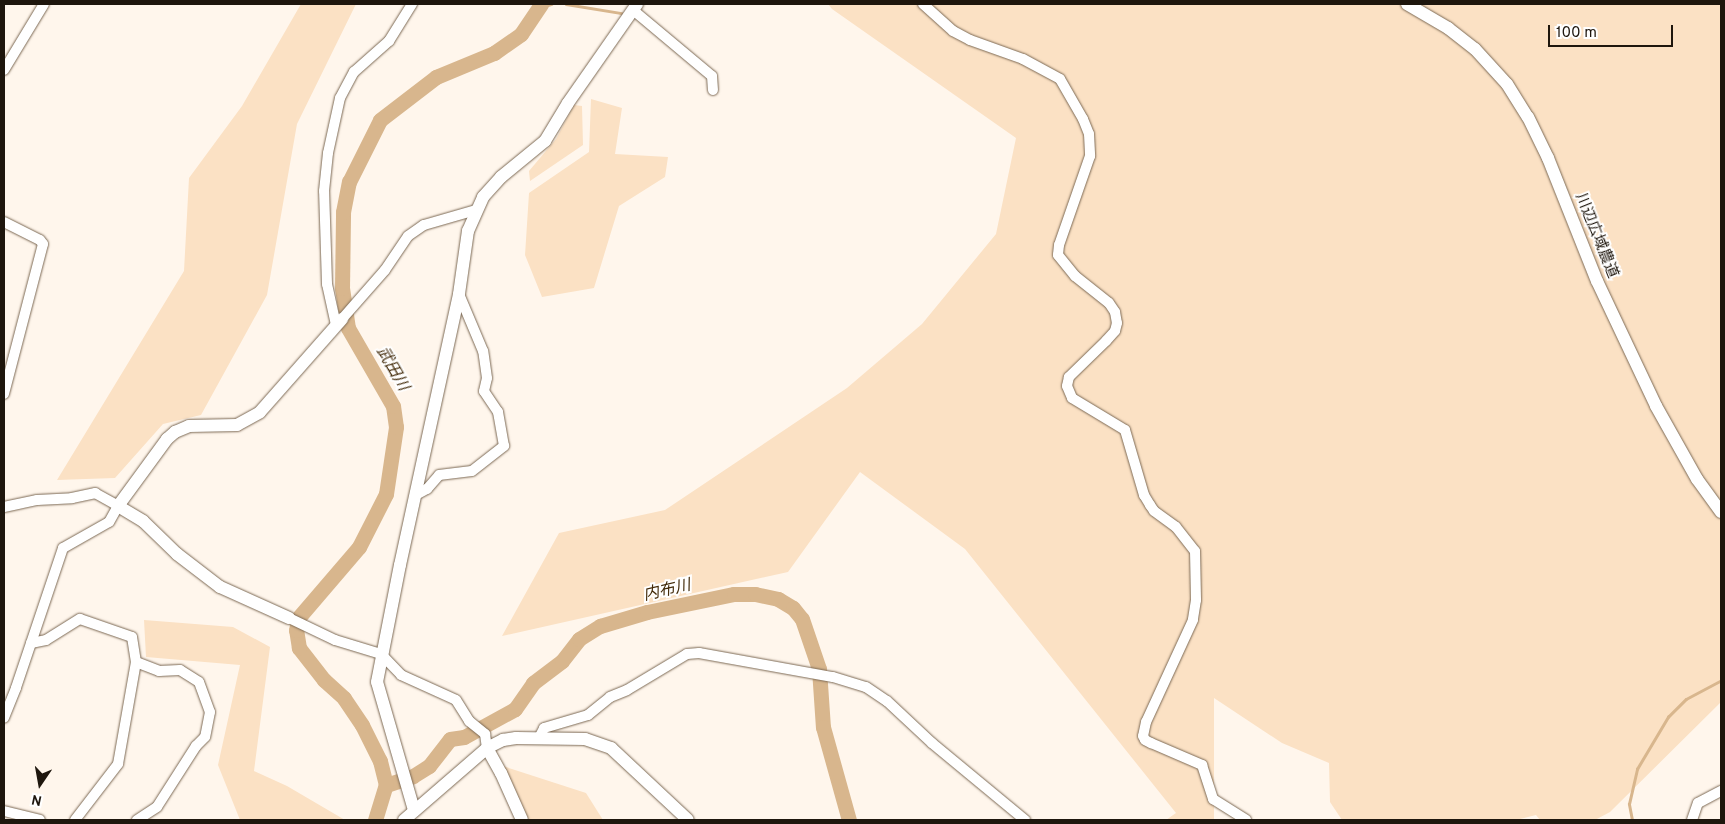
<!DOCTYPE html>
<html>
<head>
<meta charset="utf-8">
<style>
	body { margin:0 }
	#map { position:relative; width:1725px; height:824px; overflow:hidden; background:#fff6ec; font-family:Overpass,"Noto Sans JP",sans-serif }
	div>[style] { position:absolute }
	.green>* { inset:0; background:#fbe1c4 }
	.stream>* { height:2.5px; margin:-1.25px; padding:0 1.25px; transform-origin:1.25px; border-radius:1.25px; background:#d8b68d }
	.river>* { height:15px; margin:-7.5px; padding:0 7.5px; transform-origin:7.5px; border-radius:7.5px; background:#d8b68d }
	.roads { filter:drop-shadow(0 0 1px #7c6954) drop-shadow(0 0 1px #7c6954) }
	.minor>* { height:10px; margin:-5px; padding:0 5px; transform-origin:5px; border-radius:5px; background:#fff }
	.tertiary>* { height:12px; margin:-6px; padding:0 6px; transform-origin:6px; border-radius:6px; background:#fff }
	span { translate:-50% -50%; white-space:nowrap; text-align:center; line-height:1.15; -webkit-text-stroke:4px #fff; paint-order:stroke }
	.street-label { font-size:15px; color:#1e160d }
	.water-label { font-size:16px; color:#432b0a; font-style:italic }
	.frame { position:absolute; inset:0; border:5px solid #1e160d; pointer-events:none }
	.north { position:absolute; left:15px; top:759px; width:50px; height:50px; -webkit-text-stroke:4px #fff; paint-order:stroke; rotate:192deg; font-size:14px; font-weight:700; line-height:20px; text-align:center; color:#1e160d }
	.north::after { content:''; display:block; margin:auto; width:18px; height:22px; background:#1e160d; clip-path:polygon(50% 0,100% 100%,50% 72%,0 100%) }
	.scale { position:absolute; left:1548px; top:25px; width:125px; height:22px; box-sizing:border-box; border:2px solid #1e160d; border-top:0; padding-left:6px; font-size:15px; line-height:18px; white-space:nowrap; color:#1e160d; -webkit-text-stroke:4px #fff; paint-order:stroke }
</style>
</head>
<body>
<div id="map">
	<div class="green">
		<i style="clip-path:polygon(301px 4px,356px 4px,297px 124px,267px 295px,201px 415px,163px 424px,115px 478px,57px 480px,184px 271px,189px 178px,242px 106px)"></i>
		<i style="clip-path:polygon(828px 4px,1721px 4px,1721px 702px,1610px 812px,1595px 820px,1540px 820px,1536px 815px,1516px 820px,1342px 820px,1330px 802px,1329px 763px,1282px 743px,1214px 698px,1214px 820px,1166px 820px,1176px 813px,965px 549px,860px 472px,788px 572px,502px 636px,559px 533px,665px 510px,847px 388px,922px 324px,996px 234px,1016px 138px,832px 9px)"></i>
		<i style="clip-path:polygon(591px 99px,622px 108px,615px 154px,668px 157px,665px 177px,619px 206px,594px 288px,542px 297px,525px 255px,529px 193px,589px 152px)"></i>
		<i style="clip-path:polygon(574px 105px,582px 106px,583px 145px,530px 181px,529px 171px,556px 139px)"></i>
		<i style="clip-path:polygon(144px 620px,233px 627px,270px 647px,254px 771px,287px 786px,345px 820px,240px 820px,218px 765px,240px 665px,146px 657px)"></i>
		<i style="clip-path:polygon(503px 766px,586px 793px,603px 820px,529px 820px)"></i>
	</div>
	<div class="stream">
		<i style="left:566px;top:4px;width:56px;rotate:9.3deg"></i>
		<i style="left:538px;top:8px;width:14px;rotate:-17deg"></i>
		<i style="left:1632px;top:820px;width:16px;rotate:-101deg"></i>
		<i style="left:1629px;top:804px;width:36px;rotate:-77deg"></i>
		<i style="left:1637px;top:769px;width:61px;rotate:-59.2deg"></i>
		<i style="left:1668px;top:717px;width:25px;rotate:-45deg"></i>
		<i style="left:1686px;top:699px;width:40px;rotate:-28deg"></i>
	</div>
	<div class="river">
		<i style="left:386px;top:785px;width:28px;rotate:-18deg"></i>
		<i style="left:413px;top:776px;width:19px;rotate:-32deg"></i>
		<i style="left:429px;top:766px;width:34px;rotate:-52deg"></i>
		<i style="left:450px;top:739px;width:14px;rotate:-8deg"></i>
		<i style="left:464px;top:737px;width:58px;rotate:-28.8deg"></i>
		<i style="left:515px;top:709px;width:32px;rotate:-55deg"></i>
		<i style="left:533px;top:683px;width:36px;rotate:-37deg"></i>
		<i style="left:562px;top:661px;width:28px;rotate:-52deg"></i>
		<i style="left:579px;top:639px;width:25px;rotate:-32deg"></i>
		<i style="left:600px;top:626px;width:49px;rotate:-16.6deg"></i>
		<i style="left:647px;top:612px;width:89px;rotate:-11.7deg"></i>
		<i style="left:734px;top:594px;width:21px"></i>
		<i style="left:755px;top:594px;width:24px;rotate:12deg"></i>
		<i style="left:778px;top:599px;width:17px;rotate:31deg"></i>
		<i style="left:793px;top:608px;width:14px;rotate:51deg"></i>
		<i style="left:802px;top:619px;width:53px;rotate:71.2deg"></i>
		<i style="left:819px;top:669px;width:58px;rotate:86.1deg"></i>
		<i style="left:823px;top:727px;width:97px;rotate:74.4deg"></i>
		<i style="left:375px;top:820px;width:37px;rotate:-73deg"></i>
		<i style="left:386px;top:785px;width:25px;rotate:-104deg"></i>
		<i style="left:380px;top:761px;width:40px;rotate:-116.6deg"></i>
		<i style="left:362px;top:725px;width:32px;rotate:-124deg"></i>
		<i style="left:344px;top:698px;width:27px;rotate:-138deg"></i>
		<i style="left:324px;top:680px;width:41px;rotate:-128deg"></i>
		<i style="left:299px;top:648px;width:18px;rotate:-99deg"></i>
		<i style="left:296px;top:630px;width:13px;rotate:-77deg"></i>
		<i style="left:299px;top:617px;width:92px;rotate:-49.4deg"></i>
		<i style="left:359px;top:547px;width:59px;rotate:-63deg"></i>
		<i style="left:386px;top:494px;width:68px;rotate:-81.5deg"></i>
		<i style="left:396px;top:427px;width:21px;rotate:-98deg"></i>
		<i style="left:393px;top:406px;width:90px;rotate:-120deg"></i>
		<i style="left:348px;top:328px;width:40px;rotate:-98.5deg"></i>
		<i style="left:342px;top:288px;width:76px;rotate:-89.2deg"></i>
		<i style="left:343px;top:212px;width:31px;rotate:-79deg"></i>
		<i style="left:349px;top:182px;width:69px;rotate:-63.4deg"></i>
		<i style="left:380px;top:120px;width:71px;rotate:-37.5deg"></i>
		<i style="left:436px;top:77px;width:63px;rotate:-22.5deg"></i>
		<i style="left:494px;top:53px;width:33px;rotate:-35deg"></i>
		<i style="left:521px;top:34px;width:36px;rotate:-56deg"></i>
	</div>
	<div class="roads">
		<div class="minor">
			<i style="left:923px;top:4px;width:40px;rotate:42deg"></i>
			<i style="left:953px;top:31px;width:19px;rotate:28deg"></i>
			<i style="left:970px;top:40px;width:56px;rotate:19.7deg"></i>
			<i style="left:1023px;top:59px;width:42px;rotate:28.4deg"></i>
			<i style="left:1060px;top:79px;width:46px;rotate:60.1deg"></i>
			<i style="left:1083px;top:119px;width:16px;rotate:68deg"></i>
			<i style="left:1089px;top:134px;width:22px;rotate:87deg"></i>
			<i style="left:1090px;top:156px;width:94px;rotate:109.2deg"></i>
			<i style="left:1059px;top:245px;width:10px;rotate:96deg"></i>
			<i style="left:1058px;top:255px;width:27px;rotate:51deg"></i>
			<i style="left:1075px;top:276px;width:43px;rotate:38.5deg"></i>
			<i style="left:1109px;top:303px;width:11px;rotate:56deg"></i>
			<i style="left:1115px;top:312px;width:11px;rotate:80deg"></i>
			<i style="left:1117px;top:323px;width:8px;rotate:104deg"></i>
			<i style="left:1115px;top:331px;width:13px;rotate:132deg"></i>
			<i style="left:1106px;top:341px;width:52px;rotate:135.8deg"></i>
			<i style="left:1069px;top:377px;width:9px;rotate:103deg"></i>
			<i style="left:1067px;top:386px;width:13px;rotate:67deg"></i>
			<i style="left:1072px;top:398px;width:62px;rotate:31.1deg"></i>
			<i style="left:1125px;top:430px;width:68px;rotate:73.7deg"></i>
			<i style="left:1144px;top:495px;width:12px;rotate:59deg"></i>
			<i style="left:1150px;top:505px;width:7px;rotate:56deg"></i>
			<i style="left:1154px;top:511px;width:27px;rotate:36deg"></i>
			<i style="left:1176px;top:527px;width:31px;rotate:52deg"></i>
			<i style="left:1195px;top:551px;width:49px;rotate:88.8deg"></i>
			<i style="left:1196px;top:600px;width:20px;rotate:99deg"></i>
			<i style="left:1193px;top:620px;width:112px;rotate:114.7deg"></i>
			<i style="left:1146px;top:722px;width:14px;rotate:102deg"></i>
			<i style="left:1143px;top:736px;width:4px;rotate:63deg"></i>
			<i style="left:1145px;top:740px;width:7px;rotate:27deg"></i>
			<i style="left:1151px;top:743px;width:56px;rotate:23.3deg"></i>
			<i style="left:1202px;top:765px;width:36px;rotate:72deg"></i>
			<i style="left:1213px;top:799px;width:39px;rotate:32deg"></i>
			<i style="left:633px;top:10px;width:103px;rotate:39.9deg"></i>
			<i style="left:712px;top:76px;width:14px;rotate:86deg"></i>
			<i style="left:4px;top:70px;width:77px;rotate:-58.8deg"></i>
			<i style="left:4px;top:222px;width:40px;rotate:26.6deg"></i>
			<i style="left:40px;top:240px;width:5px;rotate:53deg"></i>
			<i style="left:43px;top:244px;width:155px;rotate:104.6deg"></i>
			<i style="left:342px;top:319px;width:65px;rotate:-48.7deg"></i>
			<i style="left:385px;top:270px;width:41px;rotate:-55.9deg"></i>
			<i style="left:408px;top:236px;width:19px;rotate:-35deg"></i>
			<i style="left:424px;top:225px;width:54px;rotate:-16.1deg"></i>
			<i style="left:336px;top:325px;width:42px;rotate:-102.4deg"></i>
			<i style="left:327px;top:284px;width:93px;rotate:-91.8deg"></i>
			<i style="left:324px;top:191px;width:38px;rotate:-84deg"></i>
			<i style="left:328px;top:153px;width:56px;rotate:-77.7deg"></i>
			<i style="left:340px;top:98px;width:30px;rotate:-62deg"></i>
			<i style="left:354px;top:72px;width:47px;rotate:-41.5deg"></i>
			<i style="left:389px;top:41px;width:44px;rotate:-58.1deg"></i>
			<i style="left:416px;top:495px;width:13px;rotate:-29deg"></i>
			<i style="left:427px;top:489px;width:18px;rotate:-49deg"></i>
			<i style="left:439px;top:475px;width:33px;rotate:-7deg"></i>
			<i style="left:472px;top:471px;width:41px;rotate:-38deg"></i>
			<i style="left:504px;top:446px;width:35px;rotate:-100deg"></i>
			<i style="left:498px;top:412px;width:25px;rotate:-124deg"></i>
			<i style="left:484px;top:391px;width:13px;rotate:-77deg"></i>
			<i style="left:487px;top:378px;width:27px;rotate:-98deg"></i>
			<i style="left:483px;top:351px;width:62px;rotate:-112.8deg"></i>
			<i style="left:4px;top:507px;width:34px;rotate:-12deg"></i>
			<i style="left:37px;top:500px;width:35px;rotate:-3deg"></i>
			<i style="left:72px;top:498px;width:24px;rotate:-12deg"></i>
			<i style="left:95px;top:493px;width:26px;rotate:29deg"></i>
			<i style="left:118px;top:506px;width:18px;rotate:119deg"></i>
			<i style="left:109px;top:522px;width:53px;rotate:150.5deg"></i>
			<i style="left:63px;top:548px;width:148px;rotate:108.6deg"></i>
			<i style="left:16px;top:688px;width:32px;rotate:112deg"></i>
			<i style="left:289px;top:618px;width:51px;rotate:25.6deg"></i>
			<i style="left:335px;top:640px;width:48px;rotate:16.9deg"></i>
			<i style="left:381px;top:654px;width:29px;rotate:46deg"></i>
			<i style="left:401px;top:675px;width:60px;rotate:24.4deg"></i>
			<i style="left:456px;top:700px;width:25px;rotate:58deg"></i>
			<i style="left:469px;top:721px;width:21px;rotate:39deg"></i>
			<i style="left:485px;top:734px;width:14px;rotate:82deg"></i>
			<i style="left:31px;top:643px;width:15px;rotate:-11deg"></i>
			<i style="left:46px;top:640px;width:40px;rotate:-32deg"></i>
			<i style="left:80px;top:619px;width:55px;rotate:19.1deg"></i>
			<i style="left:132px;top:637px;width:25px;rotate:81deg"></i>
			<i style="left:136px;top:662px;width:25px;rotate:21deg"></i>
			<i style="left:159px;top:671px;width:21px;rotate:-3deg"></i>
			<i style="left:180px;top:670px;width:22px;rotate:32deg"></i>
			<i style="left:199px;top:682px;width:32px;rotate:70deg"></i>
			<i style="left:210px;top:712px;width:25px;rotate:101deg"></i>
			<i style="left:205px;top:737px;width:13px;rotate:135deg"></i>
			<i style="left:196px;top:746px;width:72px;rotate:122.6deg"></i>
			<i style="left:157px;top:807px;width:24px;rotate:147deg"></i>
			<i style="left:539px;top:738px;width:11px;rotate:-63deg"></i>
			<i style="left:544px;top:728px;width:46px;rotate:-16.5deg"></i>
			<i style="left:588px;top:715px;width:28px;rotate:-39deg"></i>
			<i style="left:610px;top:697px;width:18px;rotate:-22deg"></i>
			<i style="left:627px;top:690px;width:70px;rotate:-31deg"></i>
			<i style="left:687px;top:654px;width:12px;rotate:-5deg"></i>
			<i style="left:699px;top:653px;width:136px;rotate:10.2deg"></i>
			<i style="left:833px;top:677px;width:34px;rotate:17deg"></i>
			<i style="left:866px;top:687px;width:25px;rotate:34deg"></i>
			<i style="left:887px;top:701px;width:62px;rotate:43deg"></i>
			<i style="left:932px;top:743px;width:121px;rotate:39.6deg"></i>
			<i style="left:4px;top:811px;width:37px;rotate:14deg"></i>
			<i style="left:75px;top:820px;width:71px;rotate:-52.5deg"></i>
			<i style="left:118px;top:764px;width:104px;rotate:-80deg"></i>
			<i style="left:1692px;top:820px;width:18px;rotate:-71deg"></i>
			<i style="left:1698px;top:803px;width:26px;rotate:-28deg"></i>
		</div>
		<div class="tertiary">
			<i style="left:1407px;top:4px;width:48px;rotate:30.3deg"></i>
			<i style="left:1448px;top:28px;width:34px;rotate:38deg"></i>
			<i style="left:1475px;top:49px;width:47px;rotate:47.6deg"></i>
			<i style="left:1507px;top:84px;width:39px;rotate:58deg"></i>
			<i style="left:1528px;top:117px;width:46px;rotate:64deg"></i>
			<i style="left:1548px;top:158px;width:132px;rotate:68.3deg"></i>
			<i style="left:1597px;top:281px;width:138px;rotate:64.7deg"></i>
			<i style="left:1656px;top:406px;width:84px;rotate:60.7deg"></i>
			<i style="left:1697px;top:479px;width:41px;rotate:54deg"></i>
			<i style="left:289px;top:618px;width:76px;rotate:-155.8deg"></i>
			<i style="left:220px;top:587px;width:54px;rotate:-142.5deg"></i>
			<i style="left:177px;top:554px;width:47px;rotate:-135.9deg"></i>
			<i style="left:143px;top:521px;width:29px;rotate:-149deg"></i>
			<i style="left:118px;top:506px;width:83px;rotate:-53.8deg"></i>
			<i style="left:167px;top:439px;width:11px;rotate:-41deg"></i>
			<i style="left:175px;top:432px;width:15px;rotate:-23deg"></i>
			<i style="left:189px;top:426px;width:48px;rotate:-1.2deg"></i>
			<i style="left:237px;top:425px;width:26px;rotate:-29deg"></i>
			<i style="left:260px;top:412px;width:124px;rotate:-48.6deg"></i>
			<i style="left:487px;top:748px;width:29px;rotate:61deg"></i>
			<i style="left:501px;top:773px;width:51px;rotate:65.9deg"></i>
			<i style="left:414px;top:810px;width:133px;rotate:-106.1deg"></i>
			<i style="left:377px;top:682px;width:119px;rotate:-78.9deg"></i>
			<i style="left:400px;top:565px;width:277px;rotate:-77.7deg"></i>
			<i style="left:459px;top:294px;width:64px;rotate:-81.9deg"></i>
			<i style="left:468px;top:231px;width:37px;rotate:-66deg"></i>
			<i style="left:483px;top:197px;width:27px;rotate:-48deg"></i>
			<i style="left:501px;top:177px;width:57px;rotate:-39.3deg"></i>
			<i style="left:545px;top:141px;width:44px;rotate:-58.8deg"></i>
			<i style="left:568px;top:103px;width:121px;rotate:-55.1deg"></i>
			<i style="left:404px;top:820px;width:110px;rotate:-40.9deg"></i>
			<i style="left:487px;top:748px;width:18px;rotate:-27deg"></i>
			<i style="left:503px;top:740px;width:13px;rotate:-9deg"></i>
			<i style="left:516px;top:738px;width:69px;rotate:0.8deg"></i>
			<i style="left:585px;top:739px;width:28px;rotate:19deg"></i>
			<i style="left:611px;top:748px;width:105px;rotate:43.1deg"></i>
		</div>
	</div>
	<div class="street-label">
		<span style="left:1596px;top:236px;rotate:68deg">川辺広域農道</span>
	</div>
	<div class="water-label">
		<span style="left:392px;top:369px;rotate:60deg">武田川</span>
		<span style="left:667px;top:591px;rotate:-13deg">内布川</span>
	</div>
	<div class="frame"></div>
	<div class="north">N</div>
	<div class="scale">100 m</div>
</div>
</body>
</html>
